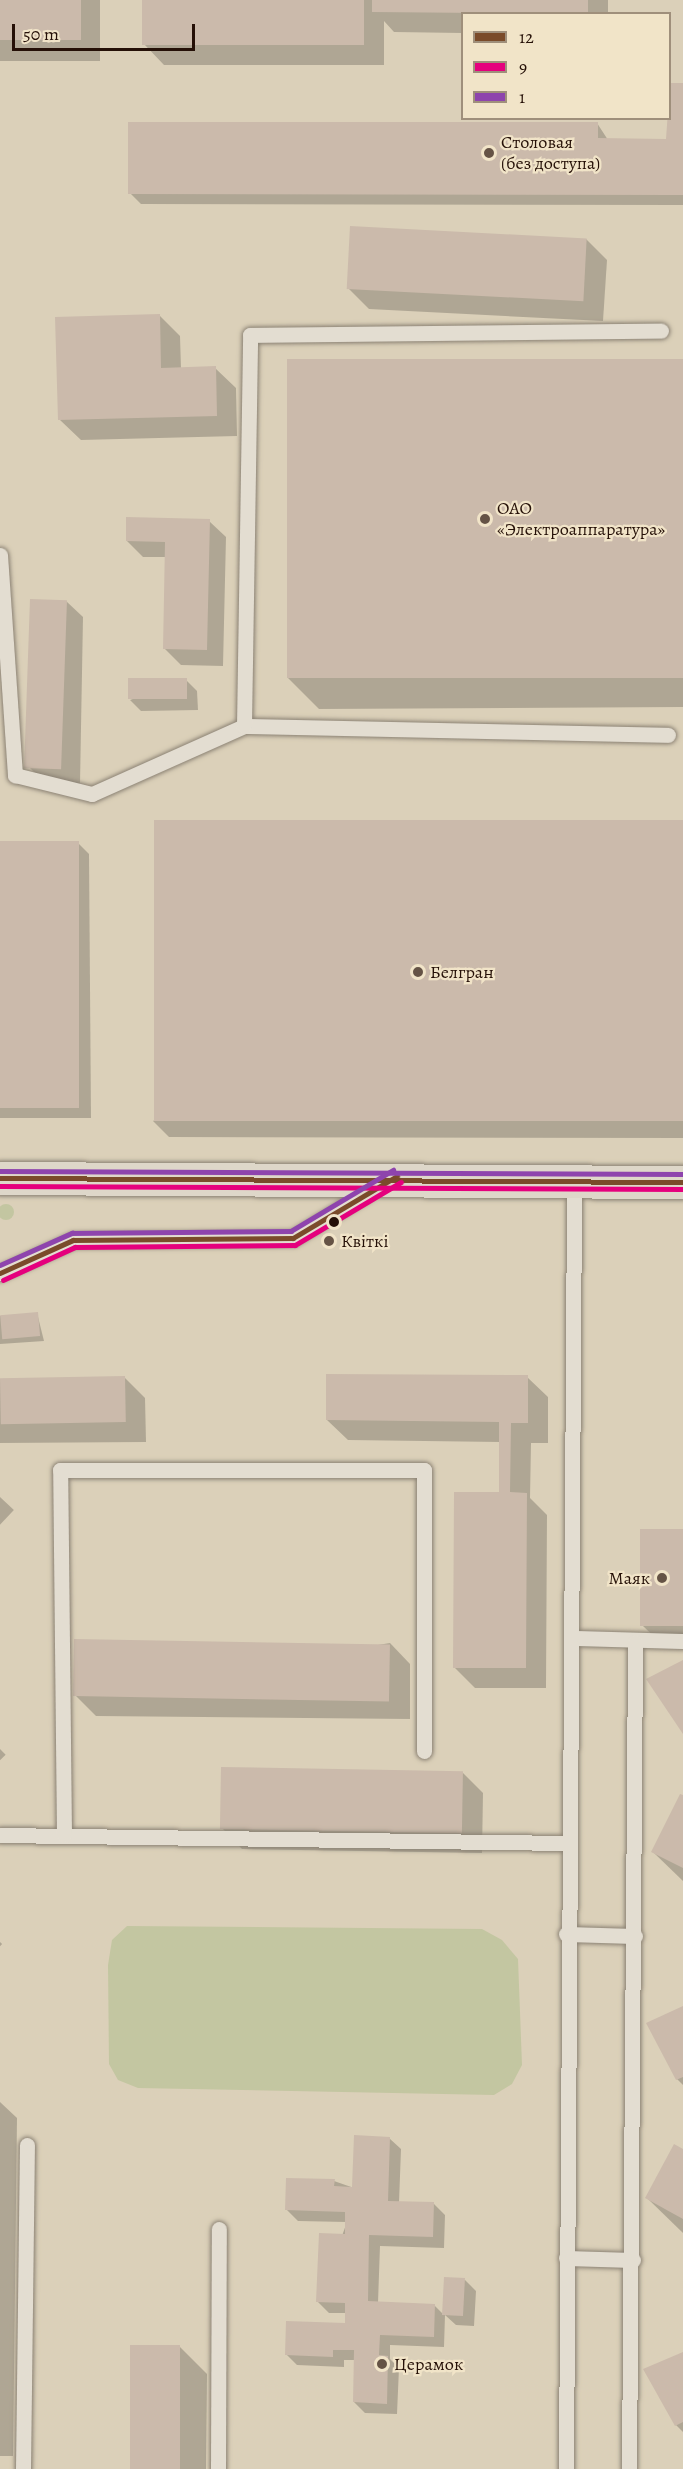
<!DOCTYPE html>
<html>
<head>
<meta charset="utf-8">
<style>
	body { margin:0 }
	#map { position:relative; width:683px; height:2469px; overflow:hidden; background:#dbd0b9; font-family:Alegreya,serif }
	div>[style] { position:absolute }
	.green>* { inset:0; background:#c3c6a1 }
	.round { border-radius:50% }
	.shadow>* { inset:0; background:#0003; transform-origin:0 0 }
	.building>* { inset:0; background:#cbbaab; transform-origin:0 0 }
	.roads { filter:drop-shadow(0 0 2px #8b8274) drop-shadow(0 0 2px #8b8274) }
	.lane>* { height:15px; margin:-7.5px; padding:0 7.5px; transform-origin:7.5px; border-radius:7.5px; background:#e3ddd1 }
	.primary>* { height:33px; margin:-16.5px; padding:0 16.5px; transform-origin:16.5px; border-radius:16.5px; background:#ded7c9 }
	.bus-1>* { height:4.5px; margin:-2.25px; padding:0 2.25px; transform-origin:2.25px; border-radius:2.25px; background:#7a4b2a }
	.bus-2>* { height:4.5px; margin:-2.25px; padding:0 2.25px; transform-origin:2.25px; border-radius:2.25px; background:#e5007d }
	.bus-3>* { height:4.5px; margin:-2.25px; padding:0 2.25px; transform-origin:2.25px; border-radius:2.25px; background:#8e44ad }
	.dots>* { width:16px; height:16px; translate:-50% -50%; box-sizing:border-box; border:3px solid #f1e4c8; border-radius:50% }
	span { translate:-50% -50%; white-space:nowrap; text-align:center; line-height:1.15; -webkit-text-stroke:4.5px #f1e4c8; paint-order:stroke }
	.poi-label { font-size:18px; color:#251007 }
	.left { translate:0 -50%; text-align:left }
	.right { translate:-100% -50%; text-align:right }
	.legend { position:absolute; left:461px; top:12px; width:210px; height:108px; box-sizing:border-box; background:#f1e4c8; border:2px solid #9f8f7b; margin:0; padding:8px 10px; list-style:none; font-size:18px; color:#251007 }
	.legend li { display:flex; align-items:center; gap:12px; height:30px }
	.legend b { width:30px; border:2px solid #9f8f7b }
	.scale { position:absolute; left:12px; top:24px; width:183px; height:27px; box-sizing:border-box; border:3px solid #251007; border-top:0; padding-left:8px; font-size:18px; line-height:21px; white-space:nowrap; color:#251007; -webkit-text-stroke:4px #f1e4c8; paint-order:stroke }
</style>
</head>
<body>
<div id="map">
	<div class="green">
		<i class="round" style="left:-2px;top:1204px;width:16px;height:16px"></i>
		<i style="clip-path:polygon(127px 1926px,482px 1929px,502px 1940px,518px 1959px,522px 2065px,512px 2084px,494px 2095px,138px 2088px,118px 2080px,109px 2064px,108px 1965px,112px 1940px)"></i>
	</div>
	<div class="shadow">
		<i style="left:0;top:0;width:100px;height:61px"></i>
		<i style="clip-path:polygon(144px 0,608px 0,608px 14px,462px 14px,462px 33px,394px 32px,384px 21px,384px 65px,164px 65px,144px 44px)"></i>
		<i style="clip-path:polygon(670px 85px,683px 85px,683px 205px,141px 204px,130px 193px,597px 123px,608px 140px,668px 140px)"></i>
		<i style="clip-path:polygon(586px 239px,607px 260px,603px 321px,369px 309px,348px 288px)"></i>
		<i style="clip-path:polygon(159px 315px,180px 336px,181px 369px,215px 368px,236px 388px,237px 436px,81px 440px,60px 420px)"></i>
		<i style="clip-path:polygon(683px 364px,683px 707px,319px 709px,287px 677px)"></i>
		<i style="clip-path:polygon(209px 521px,226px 537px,223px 666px,181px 665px,165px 649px,167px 557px,143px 557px,127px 541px)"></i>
		<i style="clip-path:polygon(66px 601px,83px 617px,80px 784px,46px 784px,29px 767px)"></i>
		<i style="clip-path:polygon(186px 680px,197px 691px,198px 710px,141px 711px,130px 700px)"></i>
		<i style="clip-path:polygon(683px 825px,683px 1138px,169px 1137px,153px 1121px)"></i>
		<i style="clip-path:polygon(0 843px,78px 843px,89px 854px,91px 1118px,0 1118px)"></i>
		<i style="clip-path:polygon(37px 1313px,44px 1341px,0 1344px,0 1316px)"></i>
		<i style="clip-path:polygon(527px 1377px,548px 1397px,548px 1443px,531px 1443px,530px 1498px,547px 1515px,546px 1688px,475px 1688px,454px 1667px,500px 1494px,500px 1442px,348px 1440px,327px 1420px)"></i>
		<i style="clip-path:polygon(125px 1378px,145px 1398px,146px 1442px,0 1443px,0 1379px)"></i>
		<i style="left:0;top:1497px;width:19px;height:187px;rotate:43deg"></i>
		<i style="clip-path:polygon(683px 1531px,683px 1646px,664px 1646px,643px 1626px)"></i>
		<i style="clip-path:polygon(390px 1643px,410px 1664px,410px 1719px,96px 1716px,75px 1695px)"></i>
		<i style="left:0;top:1749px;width:8px;height:87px;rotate:45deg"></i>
		<i style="clip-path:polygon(462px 1772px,483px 1793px,482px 1853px,242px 1849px,222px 1828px)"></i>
		<i style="clip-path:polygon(683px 1797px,683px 1881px,653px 1852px)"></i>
		<i style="left:0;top:1942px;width:3px;height:65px;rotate:45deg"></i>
		<i style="clip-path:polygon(683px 2007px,683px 2085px,677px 2079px)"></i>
		<i style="clip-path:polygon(0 2102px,17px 2118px,13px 2456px,0 2456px)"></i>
		<i style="clip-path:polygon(389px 2138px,401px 2149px,399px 2203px,434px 2204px,445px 2215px,444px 2248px,380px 2246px,378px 2303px,434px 2305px,444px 2315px,446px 2279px,465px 2280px,476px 2291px,474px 2326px,456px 2325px,445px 2315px,444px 2347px,390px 2345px,390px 2359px,399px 2368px,397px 2414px,365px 2413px,354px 2402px,356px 2360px,344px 2360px,344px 2367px,297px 2365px,286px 2354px,346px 2324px,346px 2313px,329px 2313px,318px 2302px,347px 2222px,298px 2221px,287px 2210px,334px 2181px,354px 2188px)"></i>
		<i style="clip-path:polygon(683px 2151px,683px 2233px,647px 2198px)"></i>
		<i style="clip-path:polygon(180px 2347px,207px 2374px,206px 2469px,131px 2469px)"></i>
		<i style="clip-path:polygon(683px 2353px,683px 2432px,676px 2425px)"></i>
	</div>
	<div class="building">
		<i style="left:0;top:0;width:81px;height:40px"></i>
		<i style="left:142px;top:0;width:222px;height:45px"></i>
		<i style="clip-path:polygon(372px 0,588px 0,588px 14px,372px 12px)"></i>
		<i style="clip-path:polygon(670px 83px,683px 83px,683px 195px,128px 194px,128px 122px,598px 122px,598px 138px,666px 139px)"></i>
		<i style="left:350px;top:226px;width:237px;height:63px;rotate:3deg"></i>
		<i style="clip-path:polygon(160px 314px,161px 368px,216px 366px,217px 416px,58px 420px,55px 317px)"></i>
		<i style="left:287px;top:359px;width:396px;height:319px"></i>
		<i style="clip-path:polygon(126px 517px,210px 519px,207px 650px,163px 649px,165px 542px,126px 541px)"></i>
		<i style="left:30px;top:599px;width:37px;height:169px;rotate:2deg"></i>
		<i style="left:187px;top:678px;width:21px;height:59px;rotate:90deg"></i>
		<i style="left:154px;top:820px;width:529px;height:301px"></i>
		<i style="left:0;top:841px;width:79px;height:267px"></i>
		<i style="left:38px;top:1312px;width:24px;height:38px;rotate:85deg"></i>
		<i style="clip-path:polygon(326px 1374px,528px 1375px,528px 1423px,511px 1423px,510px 1492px,527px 1493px,526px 1668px,453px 1668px,454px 1492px,499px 1492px,499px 1422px,326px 1420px)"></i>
		<i style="left:125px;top:1376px;width:46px;height:125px;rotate:89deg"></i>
		<i style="left:683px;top:1529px;width:97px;height:43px;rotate:90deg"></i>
		<i style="left:74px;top:1639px;width:316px;height:57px;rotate:1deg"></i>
		<i style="clip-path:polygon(683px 1660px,683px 1734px,646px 1679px)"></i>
		<i style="left:221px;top:1767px;width:242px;height:62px;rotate:1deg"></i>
		<i style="clip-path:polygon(680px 1794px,683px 1795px,683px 1868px,651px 1852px)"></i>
		<i style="clip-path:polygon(683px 2006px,683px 2077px,676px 2080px,646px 2023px)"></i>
		<i style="clip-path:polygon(354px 2135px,390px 2137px,388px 2201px,434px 2202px,433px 2237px,369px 2235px,368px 2301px,435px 2304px,434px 2337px,380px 2335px,379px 2355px,388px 2356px,387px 2404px,353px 2402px,354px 2350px,333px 2350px,333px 2357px,285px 2355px,286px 2321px,345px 2323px,345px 2303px,316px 2302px,319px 2233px,345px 2234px,345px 2212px,285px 2210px,286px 2178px,335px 2179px,334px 2186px,352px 2187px)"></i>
		<i style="clip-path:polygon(674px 2144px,683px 2149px,683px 2219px,645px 2198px)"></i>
		<i style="left:444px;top:2277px;width:21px;height:38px;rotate:3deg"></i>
		<i style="left:130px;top:2345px;width:50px;height:124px"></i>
		<i style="clip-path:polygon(683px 2352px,683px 2422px,675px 2426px,643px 2369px)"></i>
	</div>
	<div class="roads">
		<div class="lane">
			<i style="left:0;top:555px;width:221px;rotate:86.1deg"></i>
			<i style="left:15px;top:775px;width:79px;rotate:13.9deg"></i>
			<i style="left:92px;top:794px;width:167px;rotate:-24.1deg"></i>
			<i style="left:244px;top:726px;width:424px;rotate:1.2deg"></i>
			<i style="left:244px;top:726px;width:391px;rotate:-89.1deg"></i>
			<i style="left:250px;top:335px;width:411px;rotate:-0.6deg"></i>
			<i style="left:0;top:1273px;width:80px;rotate:-24.3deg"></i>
			<i style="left:73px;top:1240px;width:220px;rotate:-0.5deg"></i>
			<i style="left:293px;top:1238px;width:98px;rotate:-31.3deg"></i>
			<i style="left:575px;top:1638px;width:108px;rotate:1.6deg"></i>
			<i style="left:0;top:1835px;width:568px;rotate:0.81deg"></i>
			<i style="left:64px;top:1835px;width:365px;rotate:-90.6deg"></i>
			<i style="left:60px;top:1470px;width:364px"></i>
			<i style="left:424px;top:1470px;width:281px;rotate:90deg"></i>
			<i style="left:566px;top:1934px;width:69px;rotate:1.7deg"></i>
			<i style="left:566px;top:2258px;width:67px;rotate:1.7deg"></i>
			<i style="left:23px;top:2469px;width:324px;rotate:-89.3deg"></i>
			<i style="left:218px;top:2469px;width:240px;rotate:-89.8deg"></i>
			<i style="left:566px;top:2469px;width:1289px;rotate:-89.64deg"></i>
			<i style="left:629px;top:2469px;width:827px;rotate:-89.58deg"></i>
		</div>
		<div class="primary">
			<i style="left:0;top:1178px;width:683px;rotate:0.34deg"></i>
		</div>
	</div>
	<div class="bus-1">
		<i style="left:0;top:1178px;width:683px;rotate:0.34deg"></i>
		<i style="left:0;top:1273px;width:80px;rotate:-24.3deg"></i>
		<i style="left:73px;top:1240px;width:220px;rotate:-0.5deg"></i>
		<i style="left:293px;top:1238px;width:121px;rotate:-30.8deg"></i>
	</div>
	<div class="bus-2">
		<i style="left:0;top:1186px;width:683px;rotate:0.25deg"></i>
		<i style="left:3px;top:1280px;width:79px;rotate:-24.6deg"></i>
		<i style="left:75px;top:1247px;width:220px;rotate:-0.5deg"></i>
		<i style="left:295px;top:1245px;width:123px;rotate:-30.7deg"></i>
	</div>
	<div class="bus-3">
		<i style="left:0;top:1171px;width:683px;rotate:0.25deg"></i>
		<i style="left:0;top:1265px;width:79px;rotate:-24deg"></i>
		<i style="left:72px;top:1233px;width:219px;rotate:-0.5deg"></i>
		<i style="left:291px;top:1231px;width:119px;rotate:-30.9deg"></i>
	</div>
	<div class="dots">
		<i style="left:489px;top:153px;background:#655345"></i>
		<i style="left:485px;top:519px;background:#655345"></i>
		<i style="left:418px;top:972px;background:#655345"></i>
		<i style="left:334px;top:1222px;background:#251007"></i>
		<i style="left:329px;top:1241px;background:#655345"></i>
		<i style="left:662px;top:1578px;background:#655345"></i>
		<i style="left:382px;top:2364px;background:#655345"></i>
	</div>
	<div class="poi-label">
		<span class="left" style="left:501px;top:153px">Столовая<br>(без доступа)</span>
		<span class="left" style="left:497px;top:519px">ОАО<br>«Электроаппаратура»</span>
		<span class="left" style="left:430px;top:972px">Белгран</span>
		<span class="left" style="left:341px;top:1241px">Квіткі</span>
		<span class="right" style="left:650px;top:1578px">Маяк</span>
		<span class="left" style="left:394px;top:2364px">Церамок</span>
	</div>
	<ul class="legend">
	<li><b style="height:8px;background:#7a4b2a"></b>12</li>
	<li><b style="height:8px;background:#e5007d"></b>9</li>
	<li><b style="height:8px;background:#8e44ad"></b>1</li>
	</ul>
	<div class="scale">50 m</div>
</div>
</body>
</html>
